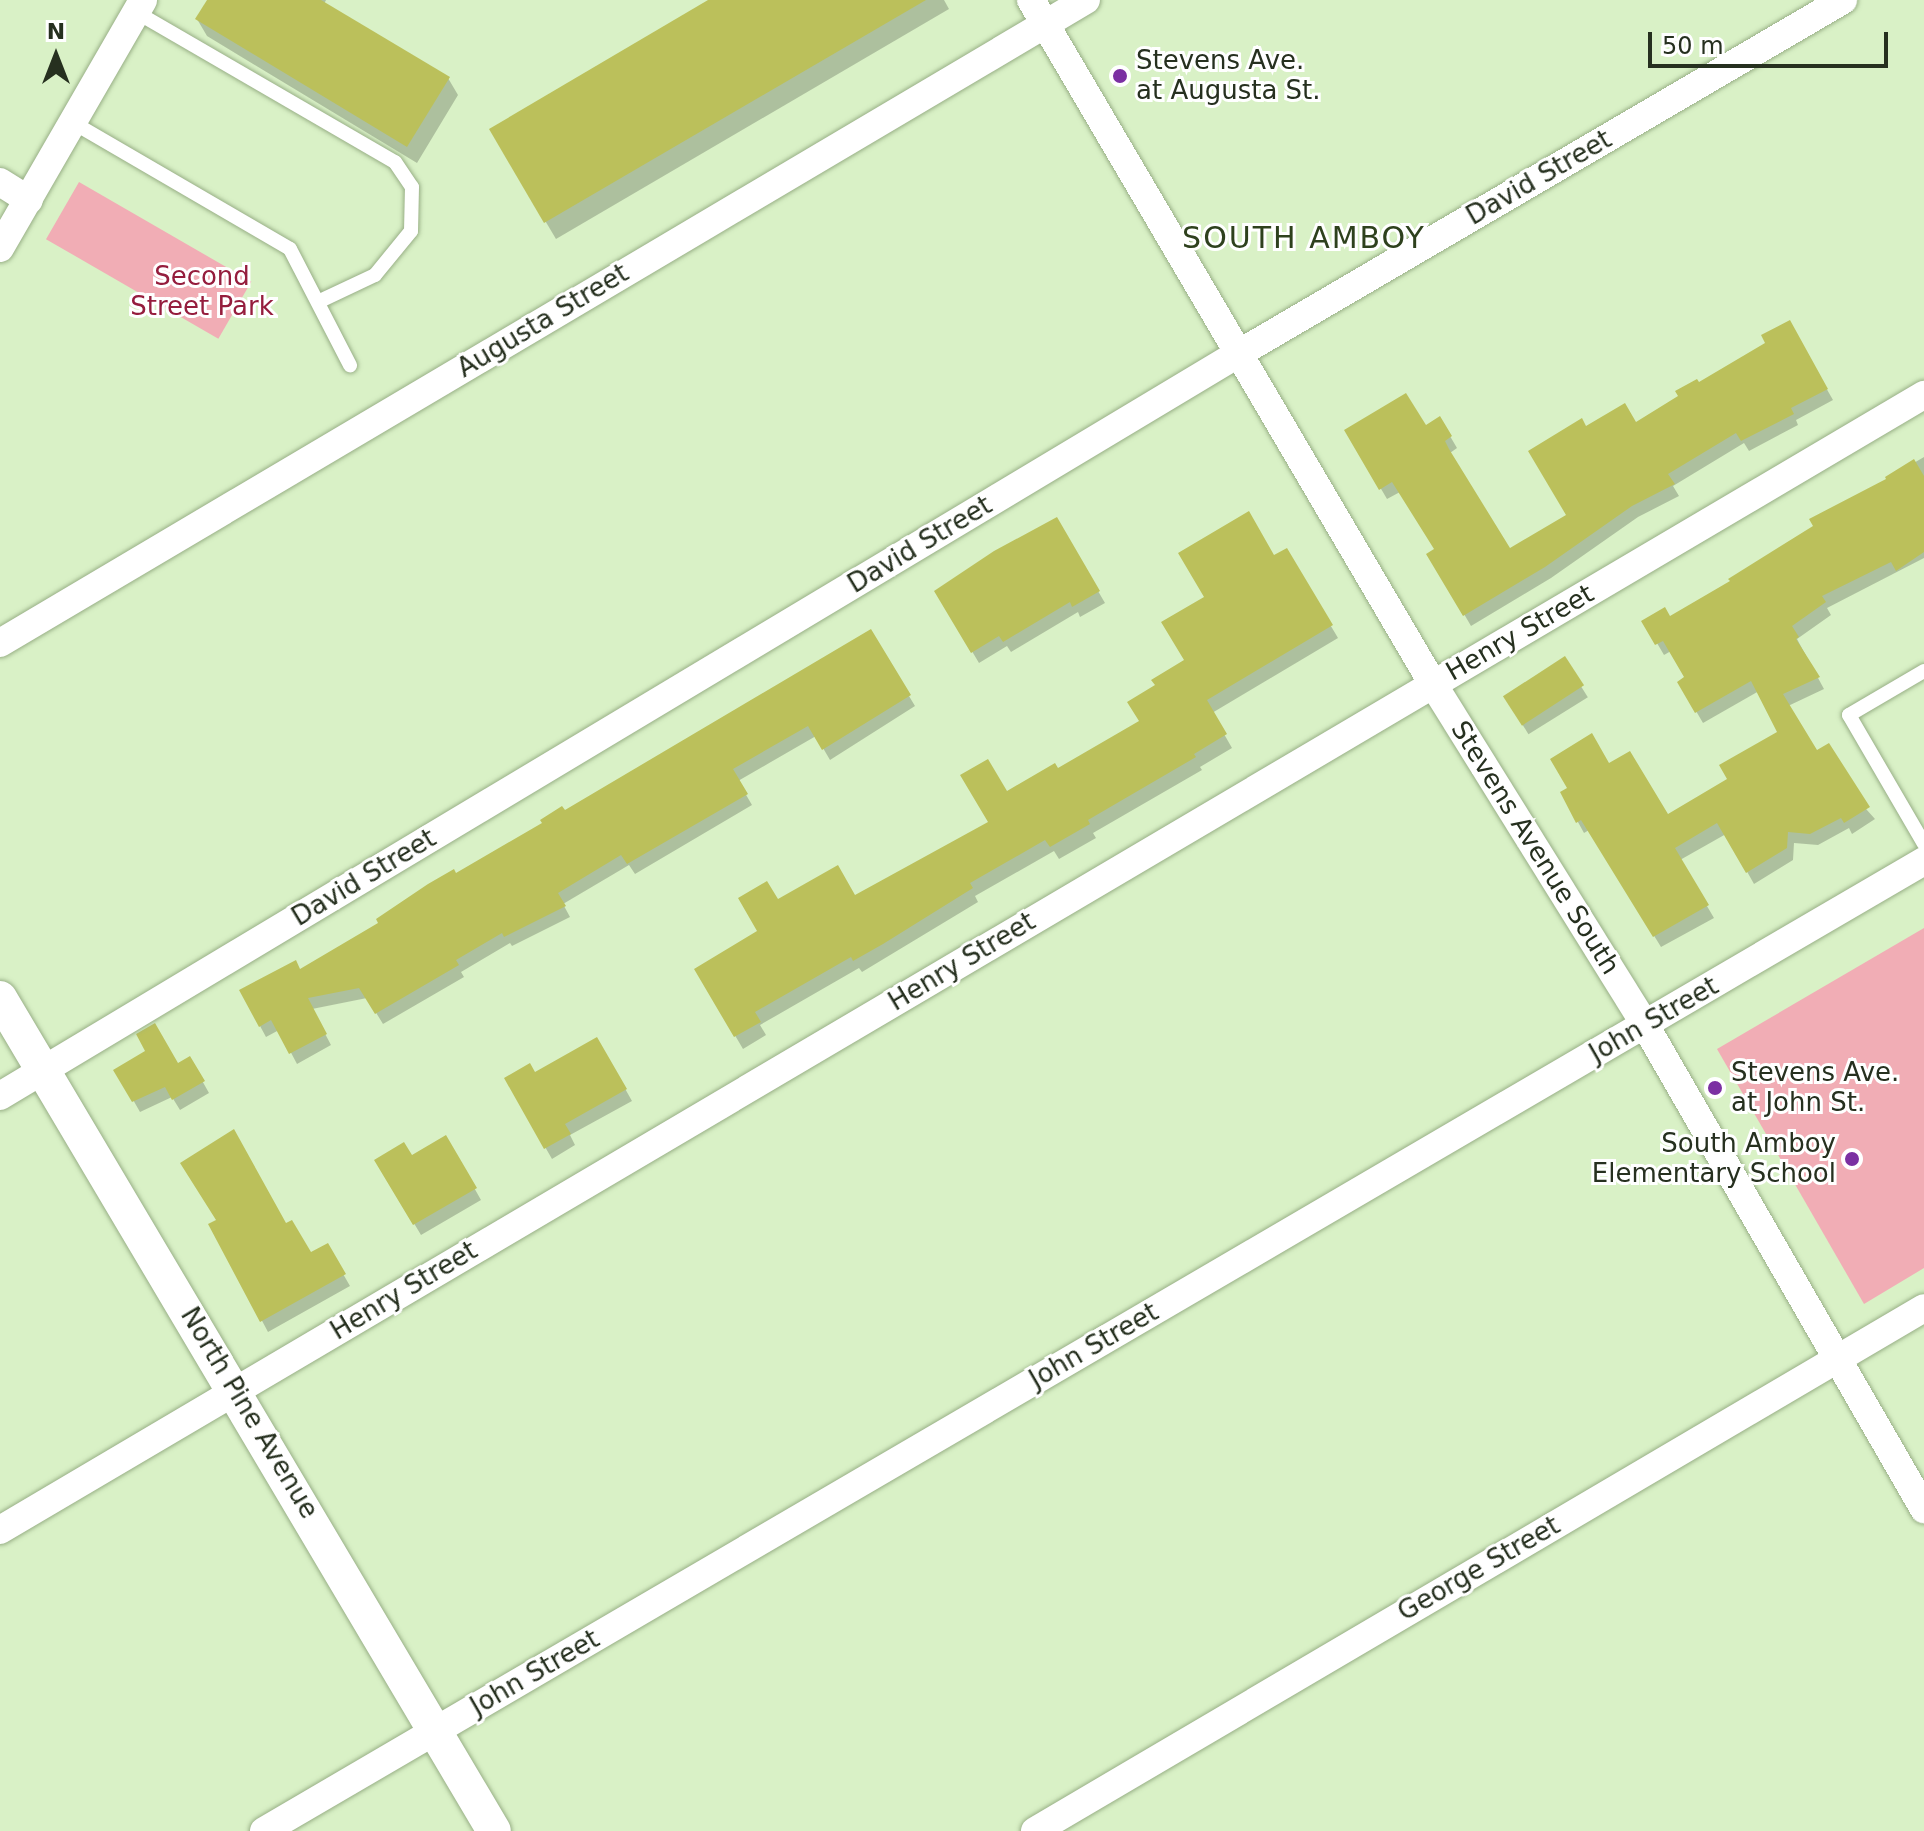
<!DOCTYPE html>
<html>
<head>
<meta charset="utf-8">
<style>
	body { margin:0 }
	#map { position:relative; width:1924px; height:1831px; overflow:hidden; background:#d9f1c6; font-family:"DejaVu Sans",sans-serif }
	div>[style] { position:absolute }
	.green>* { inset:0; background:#f1adb5; transform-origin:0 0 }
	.shadow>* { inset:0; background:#0003; transform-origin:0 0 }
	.building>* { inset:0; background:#bbc05b; transform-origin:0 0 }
	.roads { filter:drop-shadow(0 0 2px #98af86) drop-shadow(0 0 2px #98af86) }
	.service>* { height:14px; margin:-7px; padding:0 7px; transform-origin:7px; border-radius:7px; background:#fff }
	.minor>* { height:28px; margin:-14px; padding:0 14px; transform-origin:14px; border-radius:14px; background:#fff }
	.tertiary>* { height:34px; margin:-17px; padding:0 17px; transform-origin:17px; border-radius:17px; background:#fff }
	.dots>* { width:22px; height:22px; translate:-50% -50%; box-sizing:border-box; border:4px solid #fff; border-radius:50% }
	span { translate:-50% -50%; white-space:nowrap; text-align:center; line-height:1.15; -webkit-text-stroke:6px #fff; paint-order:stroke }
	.poi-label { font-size:26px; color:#26301f }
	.left { translate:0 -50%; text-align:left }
	.right { translate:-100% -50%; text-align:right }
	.street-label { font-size:26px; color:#26301f }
	.park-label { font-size:26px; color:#951d3d }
	.quarter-label { font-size:30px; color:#2e411d; letter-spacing:2px }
	.north { position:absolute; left:16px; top:16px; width:80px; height:80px; -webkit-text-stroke:6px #fff; paint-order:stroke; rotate:0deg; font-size:22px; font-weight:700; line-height:32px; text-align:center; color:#26301f }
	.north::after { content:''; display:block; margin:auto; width:28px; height:36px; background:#26301f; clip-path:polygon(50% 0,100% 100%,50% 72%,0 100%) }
	.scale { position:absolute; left:1648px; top:32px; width:240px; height:36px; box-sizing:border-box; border:4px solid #26301f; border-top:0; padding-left:10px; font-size:24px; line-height:28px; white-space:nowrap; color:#26301f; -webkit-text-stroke:6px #fff; paint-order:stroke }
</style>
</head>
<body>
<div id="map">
	<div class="green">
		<i style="left:79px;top:182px;width:199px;height:66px;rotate:30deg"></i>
		<i style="clip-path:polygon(1924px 928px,1924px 1268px,1864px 1304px,1717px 1049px)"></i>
	</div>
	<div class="shadow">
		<i style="clip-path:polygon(209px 0,326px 0,324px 4px,448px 78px,458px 95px,417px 163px,207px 36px,197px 19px)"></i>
		<i style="clip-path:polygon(712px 0,944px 0,949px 9px,556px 239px,491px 130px)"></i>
		<i style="clip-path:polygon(1789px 323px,1833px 400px,1796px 420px,1798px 425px,1749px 451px,1744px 443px,1673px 486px,1679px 496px,1638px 517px,1551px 578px,1471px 626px,1429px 554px,1436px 550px,1400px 492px,1387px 499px,1347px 431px,1425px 427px,1440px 419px,1457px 448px,1450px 453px,1509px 551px,1569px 516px,1585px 428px,1636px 425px,1768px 343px)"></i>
		<i style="clip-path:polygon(1924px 457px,1924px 558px,1827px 608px,1831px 615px,1797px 639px,1824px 689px,1788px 706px,1816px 753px,1875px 819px,1852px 834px,1849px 828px,1818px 845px,1794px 843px,1793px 860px,1754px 884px,1726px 834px,1680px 860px,1714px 918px,1661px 947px,1589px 830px,1584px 833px,1562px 793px,1608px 766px,1668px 816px,1730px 780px,1780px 733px,1759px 691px,1703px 723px,1679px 682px,1687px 678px,1671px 651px,1664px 655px,1644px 621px,1669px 618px,1732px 582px,1889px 480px,1888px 478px)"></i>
		<i style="clip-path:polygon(1056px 519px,1105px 603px,1080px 617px,1078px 612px,1011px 652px,1007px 646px,979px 663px,936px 591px)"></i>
		<i style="clip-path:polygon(1286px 550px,1338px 638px,1212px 713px,1232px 748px,1200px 767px,1202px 770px,1093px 833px,1096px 838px,1059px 859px,1054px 851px,975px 896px,978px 902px,862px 972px,859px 968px,760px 1025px,766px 1035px,743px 1049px,696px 969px,760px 932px,777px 901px,854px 898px,990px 823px,1006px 793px,1057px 770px,1141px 722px,1157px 686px,1186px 661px,1274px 558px)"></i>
		<i style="clip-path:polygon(870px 631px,915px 706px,830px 760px,816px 736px,738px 781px,752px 805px,635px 874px,629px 865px,563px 904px,570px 917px,512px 946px,510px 943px,461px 972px,464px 977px,383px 1024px,367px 998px,312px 1009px,331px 1045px,297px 1064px,279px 1030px,266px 1037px,241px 991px,300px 971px)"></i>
		<i style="left:1564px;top:659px;width:45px;height:70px;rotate:58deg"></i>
		<i style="clip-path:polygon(597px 1039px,632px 1101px,570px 1135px,575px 1145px,552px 1159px,506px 1079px,534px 1075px)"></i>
		<i style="clip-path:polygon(190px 1059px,209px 1093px,180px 1110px,172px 1097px,140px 1112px,116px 1070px,178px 1065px)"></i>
		<i style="clip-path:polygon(446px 1138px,481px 1200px,421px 1235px,376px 1160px,411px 1158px)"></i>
		<i style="clip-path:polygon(211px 1225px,286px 1226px,311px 1255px,327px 1246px,350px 1286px,268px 1332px)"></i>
	</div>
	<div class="building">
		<i style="clip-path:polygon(207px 0,321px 0,450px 77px,407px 147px,195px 19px)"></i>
		<i style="clip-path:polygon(708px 0,926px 0,544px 223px,489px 129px)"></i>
		<i style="clip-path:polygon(1790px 320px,1828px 389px,1791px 408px,1794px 414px,1741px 441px,1736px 433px,1668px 474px,1675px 484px,1632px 506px,1545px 567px,1463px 616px,1426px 554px,1434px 549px,1392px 482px,1379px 490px,1344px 430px,1406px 393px,1426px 425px,1440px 416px,1452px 436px,1445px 441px,1449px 449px,1510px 548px,1566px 515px,1528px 451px,1582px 418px,1586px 426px,1625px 403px,1636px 422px,1678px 396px,1675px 391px,1697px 379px,1699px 382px,1765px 343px,1761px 335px)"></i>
		<i style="clip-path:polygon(1914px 459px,1924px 476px,1924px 552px,1896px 571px,1891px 562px,1822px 596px,1826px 602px,1792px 626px,1799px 637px,1796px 639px,1820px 677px,1783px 694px,1817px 750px,1829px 743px,1870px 807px,1844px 823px,1841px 818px,1810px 834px,1788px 832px,1787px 848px,1746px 873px,1717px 823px,1675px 848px,1709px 905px,1653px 937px,1581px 820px,1576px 823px,1560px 792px,1567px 788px,1550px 759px,1592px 733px,1609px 763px,1630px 751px,1668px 814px,1727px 779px,1719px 765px,1777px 732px,1751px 681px,1695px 713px,1677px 682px,1684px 677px,1663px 641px,1655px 645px,1641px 621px,1665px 607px,1670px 616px,1730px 581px,1728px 579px,1813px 526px,1809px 519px,1886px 479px,1885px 477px)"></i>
		<i style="clip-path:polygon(1249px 511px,1274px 555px,1287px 548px,1333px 625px,1207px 700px,1227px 734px,1194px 754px,1196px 757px,1088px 820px,1090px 824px,1050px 847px,1045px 840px,970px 883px,973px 888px,883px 944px,853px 961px,851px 957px,755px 1012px,761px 1022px,734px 1037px,694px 969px,757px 931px,738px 898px,767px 881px,778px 899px,838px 865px,855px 895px,988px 822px,960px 775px,988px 759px,1007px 791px,1055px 763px,1058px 768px,1139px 721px,1127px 702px,1155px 685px,1151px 680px,1184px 660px,1161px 622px,1204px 597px,1178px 553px)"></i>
		<i style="clip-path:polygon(1057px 517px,1100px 591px,1072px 607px,1070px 602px,1003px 642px,999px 636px,971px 653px,934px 591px,994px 551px)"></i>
		<i style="clip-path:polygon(871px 629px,911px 695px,822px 750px,808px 726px,733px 769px,748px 794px,627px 864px,621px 855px,558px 893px,566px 906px,504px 937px,502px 933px,456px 960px,459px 965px,375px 1014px,359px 988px,308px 998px,327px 1034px,289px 1054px,271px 1020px,259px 1027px,239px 990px,296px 960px,300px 969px,378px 923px,376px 919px,428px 884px,454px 869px,456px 873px,542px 823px,540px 820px,562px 806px,565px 810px)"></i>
		<i style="left:1565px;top:656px;width:35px;height:74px;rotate:57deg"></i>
		<i style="clip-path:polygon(155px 1023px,178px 1063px,190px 1056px,205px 1081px,172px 1100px,165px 1087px,132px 1102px,113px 1070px,145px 1051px,136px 1034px)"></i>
		<i style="clip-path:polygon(597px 1037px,627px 1089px,565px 1124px,571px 1134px,544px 1149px,504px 1078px,530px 1063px,535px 1072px)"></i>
		<i style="clip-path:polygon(234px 1129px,286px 1223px,292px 1220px,311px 1252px,328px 1243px,346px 1274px,260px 1322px,208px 1224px,216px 1220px,180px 1163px)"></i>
		<i style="clip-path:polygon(446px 1135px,477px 1188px,413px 1225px,374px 1160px,404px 1142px,412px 1155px)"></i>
	</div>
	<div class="roads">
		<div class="service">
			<i style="left:136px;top:12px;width:299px;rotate:30.1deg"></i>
			<i style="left:395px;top:162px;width:30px;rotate:56deg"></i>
			<i style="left:412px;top:187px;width:44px;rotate:91.3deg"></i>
			<i style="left:411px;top:231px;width:57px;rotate:129.3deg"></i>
			<i style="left:375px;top:275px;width:63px;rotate:154.7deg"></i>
			<i style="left:72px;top:122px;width:252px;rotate:30.2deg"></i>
			<i style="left:290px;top:249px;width:131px;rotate:62.7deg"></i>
			<i style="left:1924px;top:671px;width:87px;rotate:149.6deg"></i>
			<i style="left:1849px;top:715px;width:149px;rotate:59.8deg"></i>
		</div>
		<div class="minor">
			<i style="left:1031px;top:0;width:793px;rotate:59.56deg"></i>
			<i style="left:1433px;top:684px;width:402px;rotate:58.1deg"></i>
			<i style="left:1645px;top:1025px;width:559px;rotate:60.04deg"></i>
			<i style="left:0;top:182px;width:34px;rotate:32deg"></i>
			<i style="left:0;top:248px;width:286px;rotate:-60deg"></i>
			<i style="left:0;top:643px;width:1262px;rotate:-30.63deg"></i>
			<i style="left:0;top:1096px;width:1443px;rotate:-30.94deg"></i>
			<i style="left:1238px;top:354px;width:701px;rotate:-30.33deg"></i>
			<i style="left:0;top:1530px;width:2234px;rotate:-30.54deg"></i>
			<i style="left:264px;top:1831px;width:1923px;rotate:-30.3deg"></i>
			<i style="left:1035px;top:1831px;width:1031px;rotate:-30.47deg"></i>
		</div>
		<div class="tertiary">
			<i style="left:0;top:998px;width:968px;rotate:59.33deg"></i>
		</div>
	</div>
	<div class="dots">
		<i style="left:1120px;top:76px;background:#7b30a2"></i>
		<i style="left:1715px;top:1088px;background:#7b30a2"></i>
		<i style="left:1852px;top:1159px;background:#7b30a2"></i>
	</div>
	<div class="poi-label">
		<span class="left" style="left:1136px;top:76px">Stevens Ave.<br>at Augusta St.</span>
		<span class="left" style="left:1731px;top:1088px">Stevens Ave.<br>at John St.</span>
		<span class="right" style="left:1836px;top:1159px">South Amboy<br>Elementary School</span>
	</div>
	<div class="street-label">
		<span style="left:1539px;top:178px;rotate:-30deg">David Street</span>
		<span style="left:543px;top:321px;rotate:-31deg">Augusta Street</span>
		<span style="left:920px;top:545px;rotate:-31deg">David Street</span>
		<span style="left:1520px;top:633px;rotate:-30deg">Henry Street</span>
		<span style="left:1535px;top:848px;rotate:58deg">Stevens Avenue South</span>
		<span style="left:364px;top:878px;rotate:-31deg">David Street</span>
		<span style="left:962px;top:962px;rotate:-31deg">Henry Street</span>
		<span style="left:1654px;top:1020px;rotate:-30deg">John Street</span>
		<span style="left:404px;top:1291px;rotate:-31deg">Henry Street</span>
		<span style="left:1094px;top:1346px;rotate:-30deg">John Street</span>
		<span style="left:249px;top:1413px;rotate:59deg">North Pine Avenue</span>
		<span style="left:1479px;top:1569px;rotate:-30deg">George Street</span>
		<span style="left:535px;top:1673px;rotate:-30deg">John Street</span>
	</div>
	<div class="park-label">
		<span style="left:202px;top:292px">Second<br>Street Park</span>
	</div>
	<div class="quarter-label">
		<span style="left:1304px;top:238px">SOUTH AMBOY</span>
	</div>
	<div class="north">N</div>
	<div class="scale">50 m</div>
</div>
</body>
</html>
